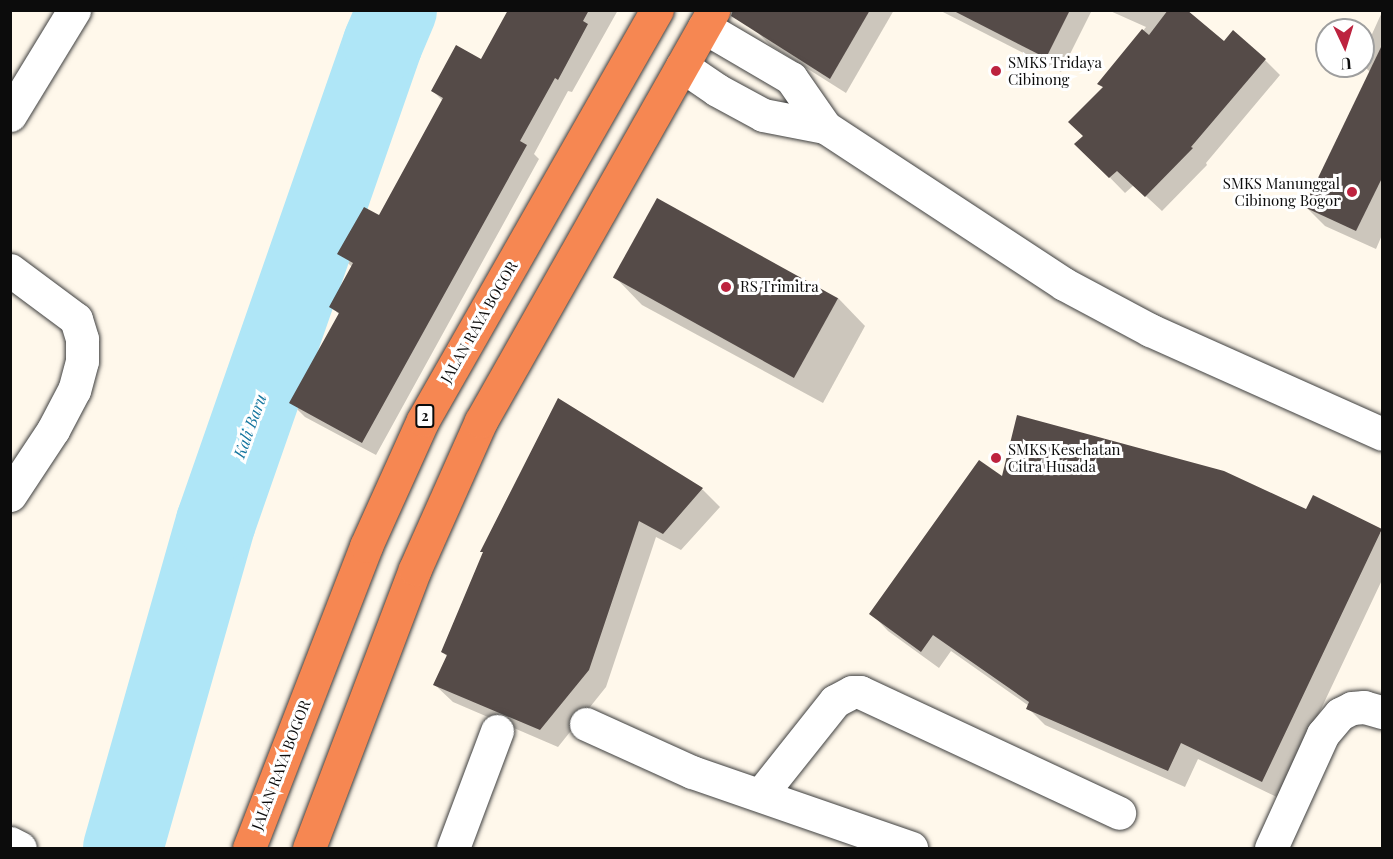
<!DOCTYPE html>
<html>
<head>
<meta charset="utf-8">
<style>
	body { margin:0 }
	#map { position:relative; width:1393px; height:859px; overflow:hidden; background:#fff8eb; font-family:"Playfair Display",serif }
	div>[style] { position:absolute }
	.shadow>* { inset:0; background:#0003 }
	.river>* { height:80px; margin:-40px; padding:0 40px; transform-origin:40px; border-radius:40px; background:#afe6f7 }
	.building>* { inset:0; background:#554b48; transform-origin:0 0 }
	.roads { filter:drop-shadow(0 0 2px #3f3f3f) drop-shadow(0 0 2px #3f3f3f) }
	.minor>* { height:33px; margin:-16.5px; padding:0 16.5px; transform-origin:16.5px; border-radius:16.5px; background:#fff }
	.highway>* { height:33px; margin:-16.5px; padding:0 16.5px; transform-origin:16.5px; border-radius:16.5px; background:#f68752 }
	.dots>* { width:16px; height:16px; translate:-50% -50%; box-sizing:border-box; border:3px solid #fff; border-radius:50% }
	span { translate:-50% -50%; white-space:nowrap; text-align:center; line-height:1.15; -webkit-text-stroke:6px #fff; paint-order:stroke }
	.shield-label span { padding:2px 4px; background:#fff; border:2px solid; border-radius:4px; -webkit-text-stroke-width:0 }
	.shield-label { font-size:14px; color:#0c0c0c; font-weight:700 }
	.poi-label { font-size:15px; color:#0c0c0c }
	.left { translate:0 -50%; text-align:left }
	.right { translate:-100% -50%; text-align:right }
	.street-label { font-size:15px; color:#0c0c0c }
	.water-label { font-size:16px; color:#14759e; font-style:italic }
	.frame { position:absolute; inset:0; border:12px solid #0c0c0c; pointer-events:none }
	.north { position:absolute; left:1315px; top:18px; width:60px; height:60px; box-sizing:border-box; background:#fff; border:2px solid #9e9e9e; border-radius:50%; rotate:176deg; font-size:16px; font-weight:700; line-height:24px; text-align:center; color:#0c0c0c }
	.north::after { content:''; display:block; margin:auto; width:21px; height:27px; background:#bd233f; clip-path:polygon(50% 0,100% 100%,50% 72%,0 100%) }
</style>
</head>
<body>
<div id="map">
	<div class="shadow">
		<i style="clip-path:polygon(509px 10px,618px 10px,572px 92px,568px 91px,534px 154px,539px 159px,376px 455px,305px 417px,291px 403px,340px 315px,331px 307px,353px 268px,339px 254px,379px 217px,443px 101px,433px 91px,482px 61px)"></i>
		<i style="clip-path:polygon(764px 10px,894px 10px,846px 93px,770px 45px,754px 29px)"></i>
		<i style="clip-path:polygon(939px 10px,1092px 10px,1061px 72px)"></i>
		<i style="clip-path:polygon(1108px 10px,1185px 10px,1224px 43px,1265px 60px,1280px 75px,1206px 163px,1207px 165px,1162px 211px,1134px 185px,1125px 193px,1077px 144px,1085px 136px,1104px 88px,1099px 84px,1146px 27px)"></i>
		<i style="clip-path:polygon(1382px 12px,1382px 235px,1376px 249px,1325px 226px,1306px 207px,1370px 72px,1363px 65px,1363px 54px)"></i>
		<i style="clip-path:polygon(615px 277px,838px 298px,865px 326px,823px 403px,642px 305px)"></i>
		<i style="clip-path:polygon(559px 400px,703px 490px,720px 507px,681px 550px,656px 537px,606px 687px,558px 747px,453px 702px,435px 685px,448px 657px,442px 652px)"></i>
		<i style="clip-path:polygon(1003px 479px,1307px 511px,1382px 533px,1382px 580px,1279px 798px,1198px 759px,1185px 787px,1045px 725px,1028px 708px,1029px 706px,951px 651px,939px 668px,888px 631px,871px 613px)"></i>
	</div>
	<div class="river">
		<i style="left:123px;top:848px;width:339px;rotate:-74.1deg"></i>
		<i style="left:216px;top:522px;width:507px;rotate:-70.78deg"></i>
		<i style="left:383px;top:43px;width:36px;rotate:-67deg"></i>
	</div>
	<div class="building">
		<i style="clip-path:polygon(508px 10px,589px 10px,583px 21px,588px 24px,558px 80px,555px 78px,520px 141px,527px 145px,362px 443px,289px 403px,339px 313px,329px 307px,353px 263px,337px 254px,364px 207px,379px 215px,443px 98px,431px 91px,456px 45px,481px 59px)"></i>
		<i style="clip-path:polygon(733px 10px,870px 10px,830px 79px,731px 16px)"></i>
		<i style="clip-path:polygon(952px 10px,1070px 10px,1046px 58px)"></i>
		<i style="clip-path:polygon(1168px 10px,1187px 10px,1224px 41px,1233px 30px,1266px 59px,1191px 147px,1193px 148px,1145px 197px,1117px 171px,1109px 178px,1074px 144px,1083px 136px,1068px 122px,1103px 87px,1097px 84px,1142px 29px,1149px 35px)"></i>
		<i style="clip-path:polygon(1383px 43px,1383px 176px,1356px 231px,1304px 207px)"></i>
		<i style="left:657px;top:198px;width:207px;height:91px;rotate:29deg"></i>
		<i style="clip-path:polygon(558px 398px,703px 488px,663px 534px,639px 521px,589px 670px,540px 730px,433px 685px,447px 655px,441px 652px,483px 552px,480px 552px)"></i>
		<i style="clip-path:polygon(1017px 415px,1224px 471px,1306px 509px,1313px 495px,1382px 529px,1262px 782px,1181px 743px,1168px 771px,1026px 709px,1029px 702px,933px 635px,921px 652px,869px 614px,979px 460px,1002px 476px)"></i>
	</div>
	<div class="roads">
		<div class="minor">
			<i style="left:704px;top:27px;width:101px;rotate:30.4deg"></i>
			<i style="left:791px;top:78px;width:60px;rotate:55.2deg"></i>
			<i style="left:825px;top:127px;width:286px;rotate:33.3deg"></i>
			<i style="left:1064px;top:284px;width:98px;rotate:28.1deg"></i>
			<i style="left:1150px;top:330px;width:254px;rotate:24.1deg"></i>
			<i style="left:682px;top:66px;width:42px;rotate:34.4deg"></i>
			<i style="left:717px;top:90px;width:52px;rotate:28.5deg"></i>
			<i style="left:763px;top:115px;width:63px;rotate:11deg"></i>
			<i style="left:10px;top:115px;width:123px;rotate:-58.6deg"></i>
			<i style="left:10px;top:270px;width:82px;rotate:36.6deg"></i>
			<i style="left:76px;top:319px;width:21px;rotate:73deg"></i>
			<i style="left:82px;top:339px;width:22px;rotate:90deg"></i>
			<i style="left:82px;top:361px;width:30px;rotate:105deg"></i>
			<i style="left:74px;top:390px;width:45px;rotate:117.7deg"></i>
			<i style="left:53px;top:430px;width:78px;rotate:123.5deg"></i>
			<i style="left:586px;top:724px;width:116px;rotate:24.4deg"></i>
			<i style="left:692px;top:772px;width:232px;rotate:19.1deg"></i>
			<i style="left:761px;top:794px;width:119px;rotate:-51.5deg"></i>
			<i style="left:835px;top:701px;width:19px;rotate:-28deg"></i>
			<i style="left:852px;top:692px;width:8px"></i>
			<i style="left:860px;top:692px;width:286px;rotate:25deg"></i>
			<i style="left:10px;top:843px;width:11px;rotate:27deg"></i>
			<i style="left:453px;top:848px;width:125px;rotate:-69.4deg"></i>
			<i style="left:1271px;top:848px;width:125px;rotate:-65.5deg"></i>
			<i style="left:1323px;top:734px;width:26px;rotate:-50deg"></i>
			<i style="left:1340px;top:714px;width:13px;rotate:-27deg"></i>
			<i style="left:1352px;top:708px;width:12px;rotate:-5deg"></i>
			<i style="left:1364px;top:707px;width:19px;rotate:16deg"></i>
		</div>
		<div class="highway">
			<i style="left:249px;top:848px;width:324px;rotate:-68.8deg"></i>
			<i style="left:366px;top:546px;width:138px;rotate:-65.7deg"></i>
			<i style="left:423px;top:420px;width:472px;rotate:-60.3deg"></i>
			<i style="left:309px;top:848px;width:298px;rotate:-69.2deg"></i>
			<i style="left:415px;top:569px;width:162px;rotate:-66deg"></i>
			<i style="left:481px;top:421px;width:472px;rotate:-60.5deg"></i>
		</div>
	</div>
	<div class="dots">
		<i style="left:996px;top:71px;background:#bd233f"></i>
		<i style="left:1352px;top:192px;background:#bd233f"></i>
		<i style="left:726px;top:287px;background:#bd233f"></i>
		<i style="left:996px;top:458px;background:#bd233f"></i>
	</div>
	<div class="shield-label">
		<span style="left:425px;top:416px">2</span>
	</div>
	<div class="poi-label">
		<span class="left" style="left:1008px;top:71px">SMKS Tridaya<br>Cibinong</span>
		<span class="right" style="left:1340px;top:192px">SMKS Manunggal<br>Cibinong Bogor</span>
		<span class="left" style="left:740px;top:287px">RS Trimitra</span>
		<span class="left" style="left:1008px;top:458px">SMKS Kesehatan<br>Citra Husada</span>
	</div>
	<div class="street-label">
		<span style="left:479px;top:322px;rotate:-60deg">JALAN RAYA BOGOR</span>
		<span style="left:281px;top:765px;rotate:-69deg">JALAN RAYA BOGOR</span>
	</div>
	<div class="water-label">
		<span style="left:250px;top:426px;rotate:-70deg">Kali Baru</span>
	</div>
	<div class="frame"></div>
	<div class="north">U</div>
</div>
</body>
</html>
